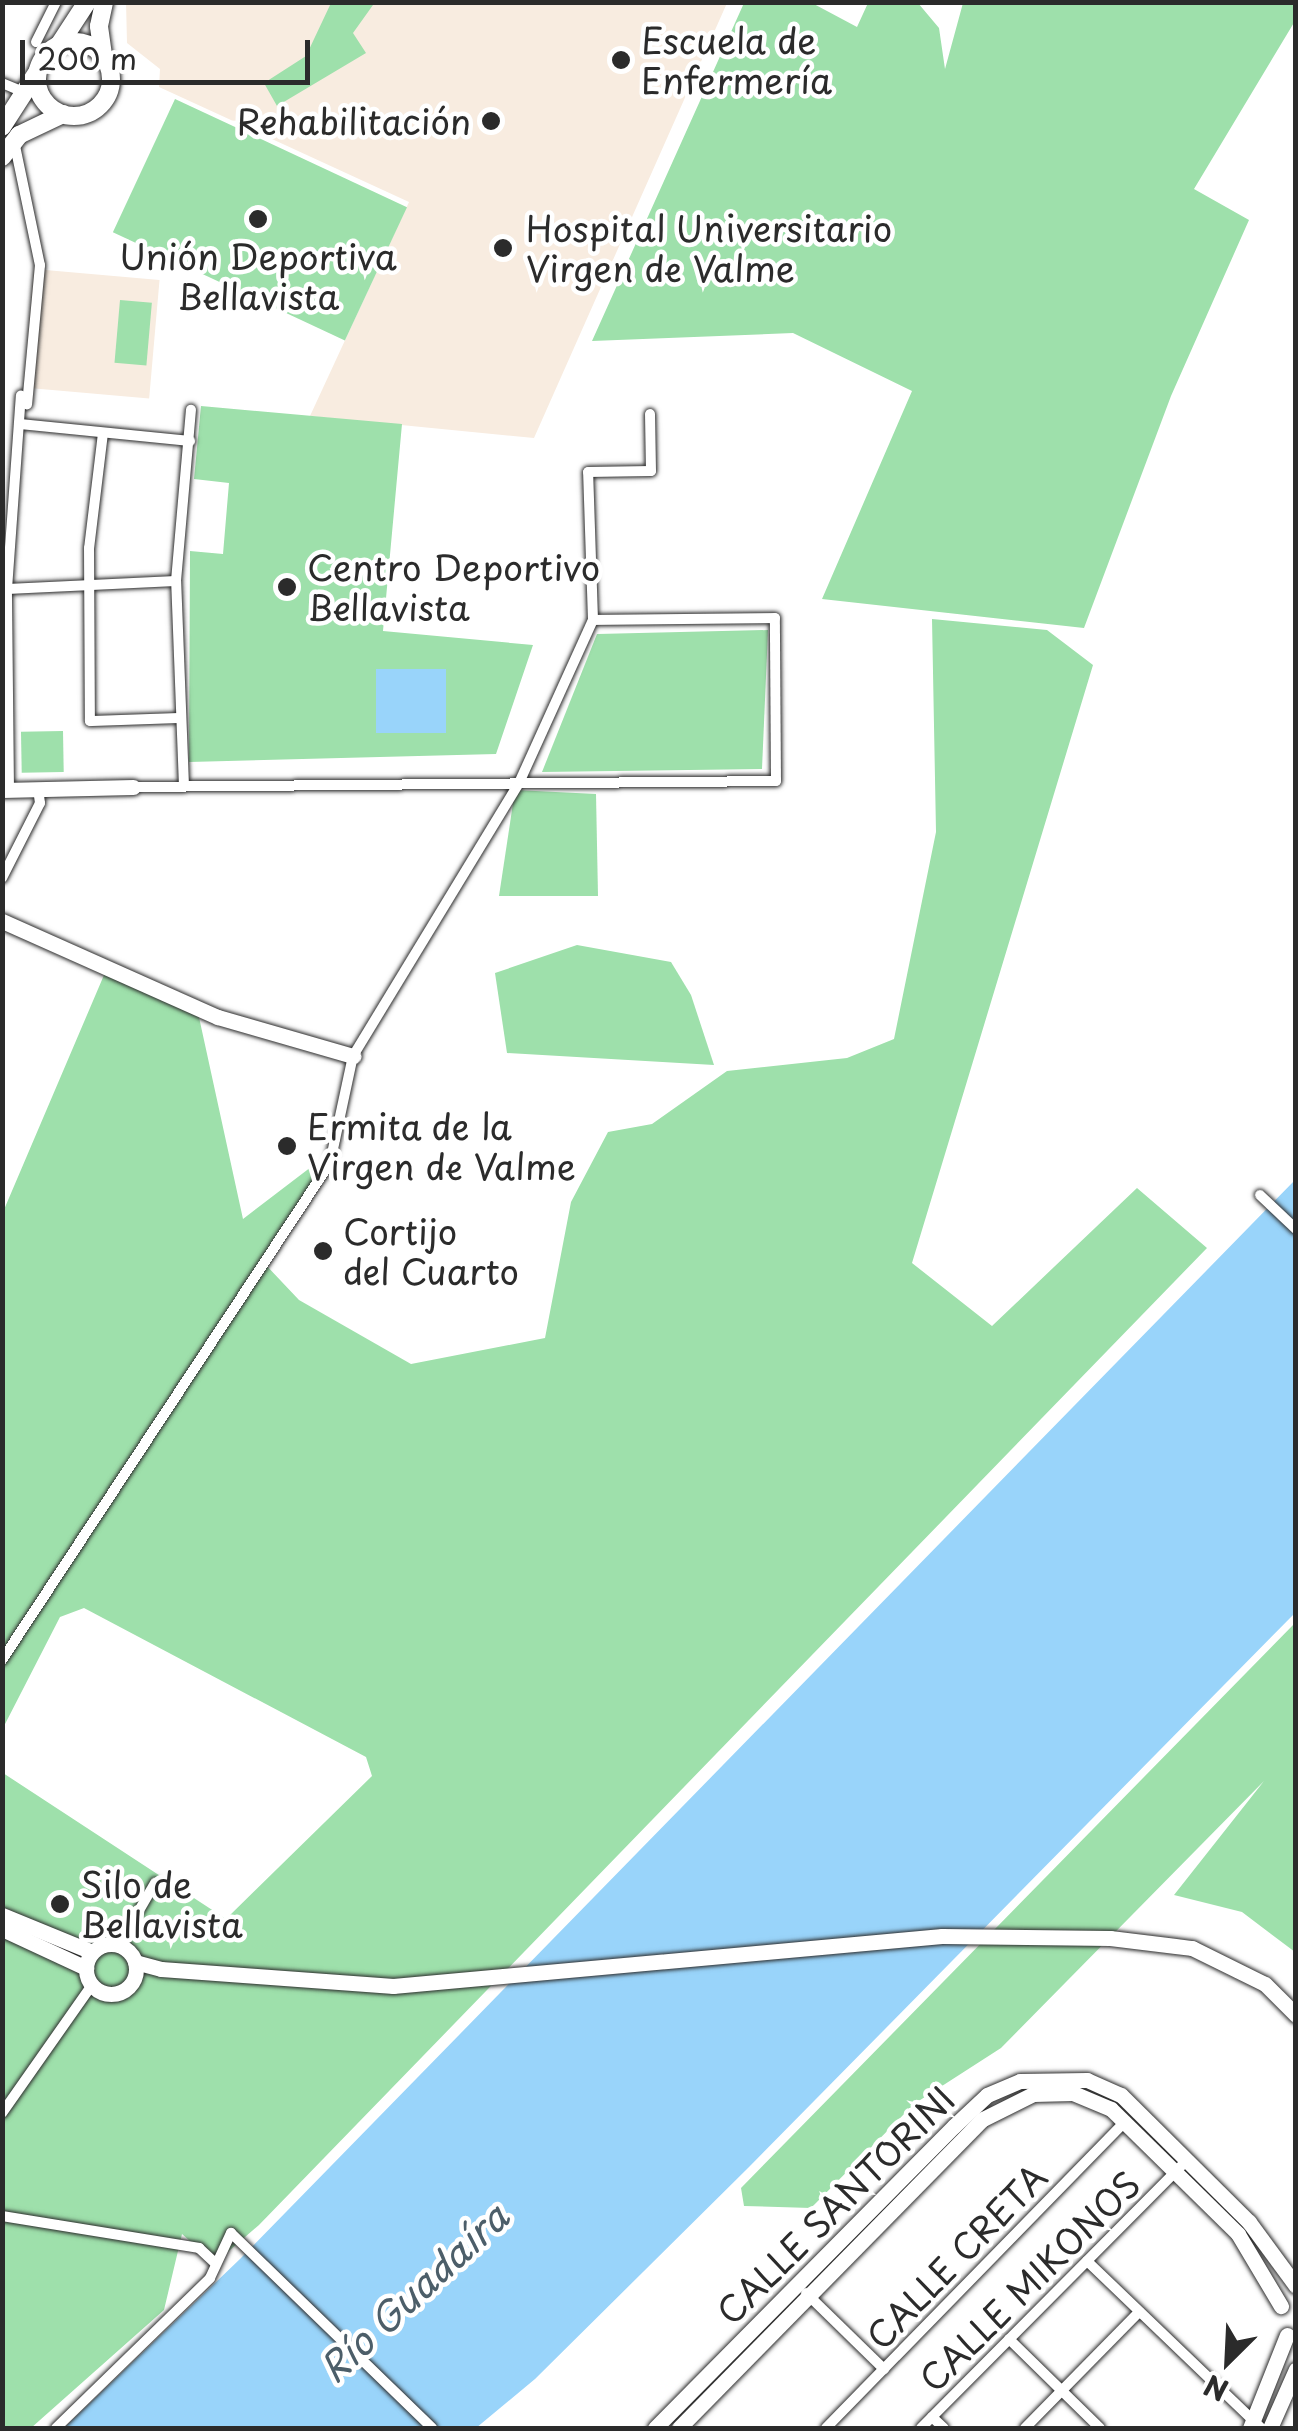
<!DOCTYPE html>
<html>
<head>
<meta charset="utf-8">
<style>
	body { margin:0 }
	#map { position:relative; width:1298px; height:2431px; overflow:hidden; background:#fff; font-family:"Playpen Sans",sans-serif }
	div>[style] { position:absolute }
	.built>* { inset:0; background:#f8ece0; transform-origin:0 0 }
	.green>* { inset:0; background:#9ee0ab; transform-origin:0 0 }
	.water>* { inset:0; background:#99d4fa; transform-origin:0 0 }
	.roads { filter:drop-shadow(0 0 2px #2b2b2b) drop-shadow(0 0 2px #2b2b2b) }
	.street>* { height:10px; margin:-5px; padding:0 5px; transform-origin:5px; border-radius:5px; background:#fff }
	.secondary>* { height:15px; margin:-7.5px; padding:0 7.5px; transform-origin:7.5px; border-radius:7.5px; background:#fff }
	.secondary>.ring { margin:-7.5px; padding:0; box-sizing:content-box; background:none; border:15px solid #fff; border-radius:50% }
	.primary>* { height:18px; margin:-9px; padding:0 9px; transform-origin:9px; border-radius:9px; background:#fff }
	.primary>.ring { margin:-9px; padding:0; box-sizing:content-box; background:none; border:18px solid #fff; border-radius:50% }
	.dots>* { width:28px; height:28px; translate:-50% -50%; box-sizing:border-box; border:5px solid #fff; border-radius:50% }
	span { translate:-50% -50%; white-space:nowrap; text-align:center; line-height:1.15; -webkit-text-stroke:9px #fff; paint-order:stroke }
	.poi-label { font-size:35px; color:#2b2b2b }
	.left { translate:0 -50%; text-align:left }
	.right { translate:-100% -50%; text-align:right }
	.street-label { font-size:35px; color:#2b2b2b }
	.water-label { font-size:38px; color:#4c5e69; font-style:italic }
	.frame { position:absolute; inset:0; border:5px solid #2b2b2b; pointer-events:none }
	.north { position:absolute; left:1178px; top:2311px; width:100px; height:100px; -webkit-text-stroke:8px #fff; paint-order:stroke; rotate:204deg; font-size:28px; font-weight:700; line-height:40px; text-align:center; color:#2b2b2b }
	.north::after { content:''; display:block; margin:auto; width:35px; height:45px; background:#2b2b2b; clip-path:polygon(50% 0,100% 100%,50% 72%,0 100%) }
	.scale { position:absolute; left:20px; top:40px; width:290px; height:45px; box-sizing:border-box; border:5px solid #2b2b2b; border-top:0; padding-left:12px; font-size:30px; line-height:35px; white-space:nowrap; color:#2b2b2b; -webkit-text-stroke:8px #fff; paint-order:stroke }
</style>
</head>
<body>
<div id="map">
	<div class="built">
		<i style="clip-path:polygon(126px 2px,727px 3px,534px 438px,310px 416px,409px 202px,159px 87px,160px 69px,127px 43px)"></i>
		<i style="left:34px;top:269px;width:126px;height:119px;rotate:5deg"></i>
	</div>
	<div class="green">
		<i style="clip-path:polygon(331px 3px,373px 5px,353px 33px,366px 53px,277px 106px,264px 83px,306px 56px)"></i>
		<i style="clip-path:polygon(744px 3px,812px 3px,857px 27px,868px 3px,918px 3px,939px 28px,945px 69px,963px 3px,1295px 3px,1295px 21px,1194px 189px,1249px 220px,1171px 396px,1084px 628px,822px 599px,912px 391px,793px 333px,592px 341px)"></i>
		<i style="left:175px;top:99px;width:256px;height:147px;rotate:25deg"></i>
		<i style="left:120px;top:300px;width:32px;height:63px;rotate:5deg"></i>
		<i style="clip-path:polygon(201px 406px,402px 424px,383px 631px,533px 645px,496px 754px,189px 762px,190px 551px,223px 554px,229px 483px,194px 479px)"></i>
		<i style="clip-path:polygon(932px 619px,1047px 630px,1093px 665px,912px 1263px,992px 1326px,1137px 1188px,1207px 1248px,259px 2225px,215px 2263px,182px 2234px,164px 2310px,31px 2428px,2px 2428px,3px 1773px,226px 1919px,372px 1776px,366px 1757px,84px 1608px,60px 1617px,3px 1728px,3px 1212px,107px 968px,197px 1008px,243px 1219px,332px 1151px,264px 1263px,299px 1300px,411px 1364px,545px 1338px,571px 1202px,608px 1132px,652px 1124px,727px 1071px,847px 1058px,894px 1039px,936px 832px)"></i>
		<i style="clip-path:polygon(768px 630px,762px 769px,542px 772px,597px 634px)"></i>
		<i style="left:63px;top:731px;width:41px;height:42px;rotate:89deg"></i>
		<i style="clip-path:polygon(515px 790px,596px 794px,598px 896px,499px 896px)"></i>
		<i style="clip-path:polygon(577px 945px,671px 962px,691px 995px,714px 1065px,507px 1053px,495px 973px)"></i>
		<i style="clip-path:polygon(1295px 1623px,1295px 1952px,1242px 1912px,1174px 1895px,1264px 1781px,1001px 2048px,914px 2104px,811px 2208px,744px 2206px,741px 2188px)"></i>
	</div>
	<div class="water">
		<i style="left:376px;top:669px;width:70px;height:64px"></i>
		<i style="clip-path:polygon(1295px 1180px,1295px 1613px,749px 2167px,535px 2379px,476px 2428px,64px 2428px,240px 2259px)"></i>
	</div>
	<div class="roads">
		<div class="street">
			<i style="left:36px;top:42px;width:45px;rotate:-63.4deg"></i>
			<i style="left:2px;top:83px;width:21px;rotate:23deg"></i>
			<i style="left:14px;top:141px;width:127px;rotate:78.2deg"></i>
			<i style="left:40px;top:265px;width:140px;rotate:95.3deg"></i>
			<i style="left:20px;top:424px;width:171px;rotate:5.7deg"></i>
			<i style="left:103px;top:433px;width:116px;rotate:96.9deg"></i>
			<i style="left:89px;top:548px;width:173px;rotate:89.7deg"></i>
			<i style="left:90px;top:721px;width:91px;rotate:-1.9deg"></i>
			<i style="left:7px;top:589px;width:169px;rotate:-2.7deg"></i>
			<i style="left:184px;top:786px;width:205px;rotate:-92.2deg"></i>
			<i style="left:176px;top:581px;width:172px;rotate:-85deg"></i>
			<i style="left:133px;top:787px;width:643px;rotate:-0.53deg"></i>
			<i style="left:776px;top:781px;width:163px;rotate:-90.4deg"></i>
			<i style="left:775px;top:618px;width:182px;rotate:179.4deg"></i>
			<i style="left:9px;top:790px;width:201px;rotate:-90.6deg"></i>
			<i style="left:7px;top:589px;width:194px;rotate:-85.9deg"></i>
			<i style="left:2px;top:878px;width:84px;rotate:-63.1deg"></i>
			<i style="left:40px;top:803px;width:14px;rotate:-98deg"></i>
			<i style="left:1260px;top:1195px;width:50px;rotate:43.4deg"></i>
			<i style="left:2px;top:1660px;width:595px;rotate:-56.58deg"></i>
			<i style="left:330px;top:1163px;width:109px;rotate:-77.9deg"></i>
			<i style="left:353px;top:1056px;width:320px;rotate:-58.7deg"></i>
			<i style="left:519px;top:783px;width:179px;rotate:-65.6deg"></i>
			<i style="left:593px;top:620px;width:148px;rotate:-91.9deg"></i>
			<i style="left:588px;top:472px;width:63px;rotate:-0.9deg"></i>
			<i style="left:651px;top:471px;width:57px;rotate:-91deg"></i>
			<i style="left:119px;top:1945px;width:72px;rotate:-59.9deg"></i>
			<i style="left:2px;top:2113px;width:156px;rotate:-54.9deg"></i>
			<i style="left:2px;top:2216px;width:200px;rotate:9.2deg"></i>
			<i style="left:199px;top:2248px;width:22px;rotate:43deg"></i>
			<i style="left:1087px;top:2261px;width:241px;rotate:43.8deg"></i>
			<i style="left:806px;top:2293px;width:109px;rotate:44.3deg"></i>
			<i style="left:1009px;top:2339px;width:127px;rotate:44.4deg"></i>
			<i style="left:932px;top:2417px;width:16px;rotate:43deg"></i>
			<i style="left:56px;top:2428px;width:215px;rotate:-44.2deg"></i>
			<i style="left:210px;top:2278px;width:50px;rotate:-65deg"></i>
			<i style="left:231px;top:2233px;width:280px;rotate:44.1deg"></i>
			<i style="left:826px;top:2428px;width:428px;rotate:-45.7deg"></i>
			<i style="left:921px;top:2428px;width:378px;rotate:-45.2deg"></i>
			<i style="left:1025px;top:2428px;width:163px;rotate:-45.5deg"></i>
		</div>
		<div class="secondary">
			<i style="left:2px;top:790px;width:131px;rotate:-1.3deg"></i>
			<i style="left:2px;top:921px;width:236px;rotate:24deg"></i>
			<i style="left:218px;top:1017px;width:141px;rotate:16.1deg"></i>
			<i style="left:2px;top:1915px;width:97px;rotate:22.3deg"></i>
			<i style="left:2px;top:1929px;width:93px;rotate:24.9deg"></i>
			<i class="ring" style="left:86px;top:1944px;width:35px;height:35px"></i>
			<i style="left:135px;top:1962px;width:27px;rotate:15deg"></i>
			<i style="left:161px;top:1969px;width:233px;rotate:4.2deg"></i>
			<i style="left:393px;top:1986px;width:551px;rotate:-5.2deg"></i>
			<i style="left:942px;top:1936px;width:168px;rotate:0.7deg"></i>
			<i style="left:1110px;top:1938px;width:83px;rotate:7deg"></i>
			<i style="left:1192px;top:1948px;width:81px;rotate:26.3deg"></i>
			<i style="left:1265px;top:1984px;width:44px;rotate:45deg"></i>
			<i style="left:655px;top:2428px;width:425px;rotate:-45.3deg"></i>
			<i style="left:954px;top:2126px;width:45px;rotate:-43.2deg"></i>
			<i style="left:987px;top:2095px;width:36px;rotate:-23deg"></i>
			<i style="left:1020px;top:2081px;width:67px;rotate:-0.9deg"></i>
			<i style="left:1087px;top:2080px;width:37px;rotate:24deg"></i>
			<i style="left:1121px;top:2095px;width:180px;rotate:44.8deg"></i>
			<i style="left:1249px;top:2222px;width:79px;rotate:53.7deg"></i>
			<i style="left:679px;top:2428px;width:433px;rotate:-45.5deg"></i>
			<i style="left:983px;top:2119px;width:56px;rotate:-26.6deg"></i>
			<i style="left:1033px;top:2094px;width:40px;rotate:-1.4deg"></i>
			<i style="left:1073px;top:2093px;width:41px;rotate:22.8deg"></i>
			<i style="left:1111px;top:2109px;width:178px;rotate:44.5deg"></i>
			<i style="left:1238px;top:2234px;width:84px;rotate:59.2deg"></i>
			<i style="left:1250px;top:2428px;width:100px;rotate:-68.3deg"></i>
			<i style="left:1270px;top:2428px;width:64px;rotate:-66.2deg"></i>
		</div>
		<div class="primary">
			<i class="ring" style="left:37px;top:42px;width:56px;height:56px"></i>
			<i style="left:59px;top:45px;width:51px;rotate:-56.9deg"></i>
			<i style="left:103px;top:55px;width:29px;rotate:-98deg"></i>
			<i style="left:99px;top:26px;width:25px;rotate:-78deg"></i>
			<i style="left:2px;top:127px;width:67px;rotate:-57.3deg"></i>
			<i style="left:2px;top:157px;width:28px;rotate:-52deg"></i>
			<i style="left:19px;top:135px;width:49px;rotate:-25.5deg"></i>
		</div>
	</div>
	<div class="dots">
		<i style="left:621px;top:60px;background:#2b2b2b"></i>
		<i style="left:491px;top:121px;background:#2b2b2b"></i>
		<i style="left:258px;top:219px;background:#2b2b2b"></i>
		<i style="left:503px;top:248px;background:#2b2b2b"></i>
		<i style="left:287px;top:587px;background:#2b2b2b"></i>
		<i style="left:287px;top:1146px;background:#2b2b2b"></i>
		<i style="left:323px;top:1251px;background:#2b2b2b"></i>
		<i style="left:60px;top:1904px;background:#2b2b2b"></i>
	</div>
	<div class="poi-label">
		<span class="left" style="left:641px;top:60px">Escuela de<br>Enfermería</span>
		<span class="right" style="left:471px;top:121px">Rehabilitación</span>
		<span class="left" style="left:526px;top:248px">Hospital Universitario<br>Virgen de Valme</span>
		<span style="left:258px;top:276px">Unión Deportiva<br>Bellavista</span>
		<span class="left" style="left:307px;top:587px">Centro Deportivo<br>Bellavista</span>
		<span class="left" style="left:307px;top:1146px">Ermita de la<br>Virgen de Valme</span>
		<span class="left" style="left:343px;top:1251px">Cortijo<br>del Cuarto</span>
		<span class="left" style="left:80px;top:1904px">Silo de<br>Bellavista</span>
	</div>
	<div class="street-label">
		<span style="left:835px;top:2205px;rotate:-45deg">CALLE SANTORINI</span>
		<span style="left:956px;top:2256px;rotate:-46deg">CALLE CRETA</span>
		<span style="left:1029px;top:2281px;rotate:-45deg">CALLE MIKONOS</span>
	</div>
	<div class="water-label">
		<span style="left:413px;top:2292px;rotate:-43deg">Río Guadaíra</span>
	</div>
	<div class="frame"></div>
	<div class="north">N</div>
	<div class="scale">200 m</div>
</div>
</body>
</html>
